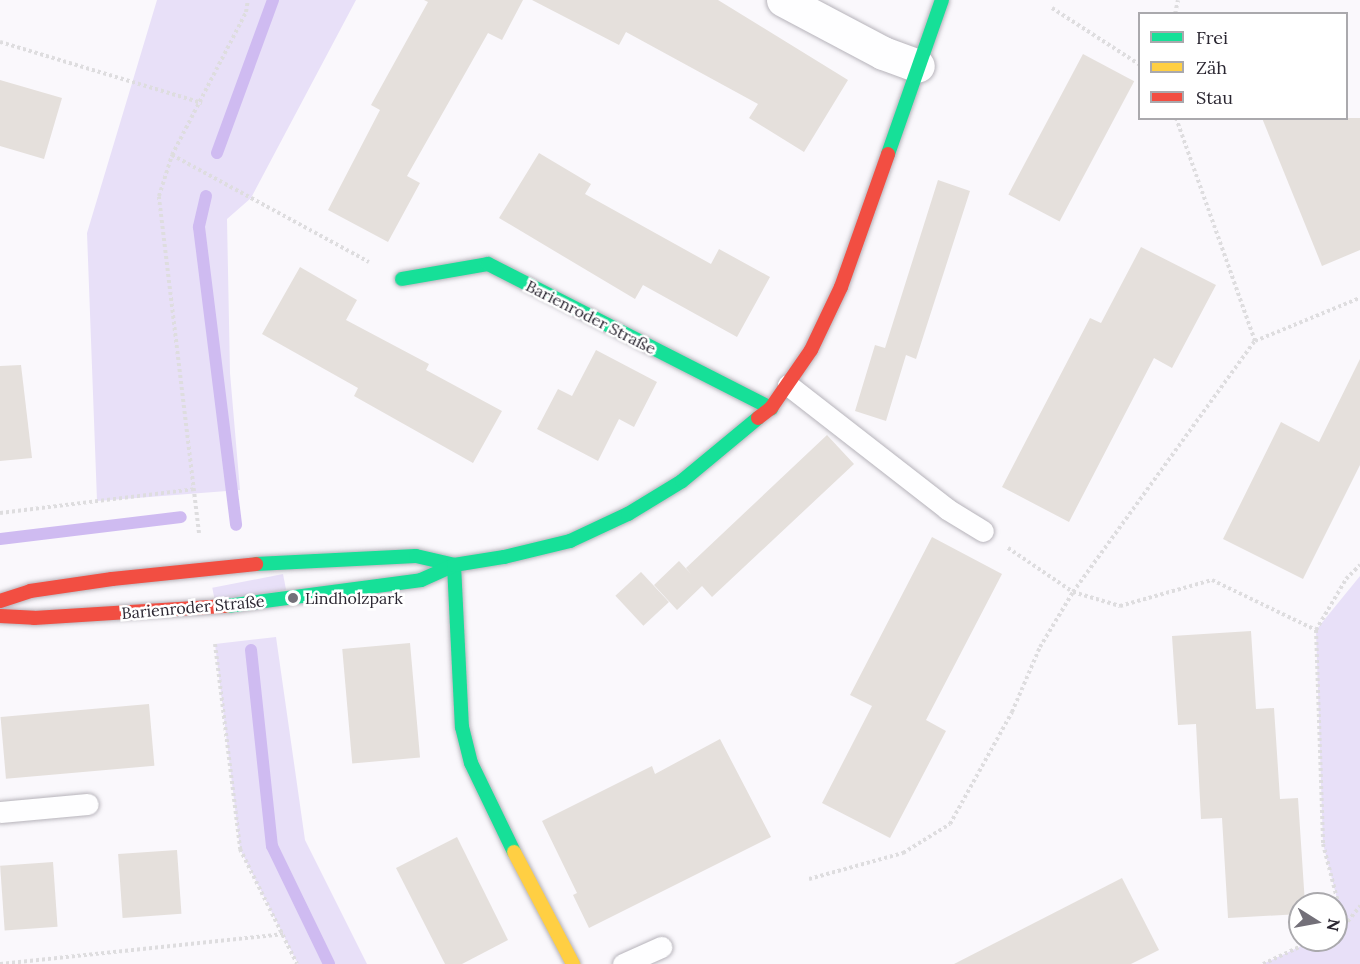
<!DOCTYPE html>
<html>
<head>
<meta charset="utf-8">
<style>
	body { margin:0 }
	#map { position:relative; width:1360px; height:964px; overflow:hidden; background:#faf8fc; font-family:Lora,serif }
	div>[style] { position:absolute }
	.green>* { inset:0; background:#e8e0f8; transform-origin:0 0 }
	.stream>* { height:12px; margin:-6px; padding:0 6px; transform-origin:6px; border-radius:6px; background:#cfbbf1 }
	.building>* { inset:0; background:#e5e0dc; transform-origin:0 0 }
	.path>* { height:4px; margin-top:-2px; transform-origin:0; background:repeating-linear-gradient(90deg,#dedddf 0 3px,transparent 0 6px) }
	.roads { filter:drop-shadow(0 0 2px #b6b3ba) drop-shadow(0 0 2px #b6b3ba) }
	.lane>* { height:21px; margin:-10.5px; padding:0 10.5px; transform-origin:10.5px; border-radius:10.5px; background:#fefeff }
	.street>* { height:33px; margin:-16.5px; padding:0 16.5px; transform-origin:16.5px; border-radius:16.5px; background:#fefeff }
	.fast>* { height:14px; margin:-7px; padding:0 7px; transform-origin:7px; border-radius:7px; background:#16e098 }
	.slow>* { height:14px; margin:-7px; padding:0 7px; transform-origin:7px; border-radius:7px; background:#ffcf43 }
	.jam>* { height:14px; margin:-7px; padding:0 7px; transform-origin:7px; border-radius:7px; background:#f24e42 }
	.dots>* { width:16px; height:16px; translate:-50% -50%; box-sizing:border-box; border:3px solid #fff; border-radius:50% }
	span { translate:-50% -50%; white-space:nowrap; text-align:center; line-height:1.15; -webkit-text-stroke:5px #fff; paint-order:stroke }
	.street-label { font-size:16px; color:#2b2732 }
	.poi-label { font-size:16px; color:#2b2732 }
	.left { translate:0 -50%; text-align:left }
	.legend { position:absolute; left:1138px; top:12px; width:210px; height:108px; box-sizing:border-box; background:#fff; border:2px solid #aaa9ad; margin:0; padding:8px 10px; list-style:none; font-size:18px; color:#2b2732 }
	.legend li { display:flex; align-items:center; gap:12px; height:30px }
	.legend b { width:30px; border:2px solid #aaa9ad }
	.north { position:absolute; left:1288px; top:892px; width:60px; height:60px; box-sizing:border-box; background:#fff; border:2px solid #aaa9ad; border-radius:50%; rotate:101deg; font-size:16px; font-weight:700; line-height:24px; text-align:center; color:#2b2732 }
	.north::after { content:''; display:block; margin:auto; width:21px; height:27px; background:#737079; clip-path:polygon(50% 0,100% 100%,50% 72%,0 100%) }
</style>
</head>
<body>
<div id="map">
	<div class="green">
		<i style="clip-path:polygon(157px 0,356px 0,251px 198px,227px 219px,230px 373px,240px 490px,97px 501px,87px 233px)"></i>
		<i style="left:283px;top:574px;width:16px;height:72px;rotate:79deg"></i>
		<i style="clip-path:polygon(1360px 576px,1360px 964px,1263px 964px,1314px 940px,1336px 940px,1336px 929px,1344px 926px,1323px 844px,1316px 630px)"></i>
		<i style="clip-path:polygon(276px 637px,305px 840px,367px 964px,298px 964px,240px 849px,215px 644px)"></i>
	</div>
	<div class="stream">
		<i style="left:217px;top:153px;width:163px;rotate:-69.9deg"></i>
		<i style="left:206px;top:196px;width:32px;rotate:103deg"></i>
		<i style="left:199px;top:227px;width:300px;rotate:82.9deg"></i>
		<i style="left:0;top:539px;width:182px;rotate:-6.9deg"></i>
		<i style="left:251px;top:650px;width:197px;rotate:83.9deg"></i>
		<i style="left:272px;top:846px;width:131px;rotate:64.2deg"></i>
	</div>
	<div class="building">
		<i style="clip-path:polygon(424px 0,523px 0,502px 40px,488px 33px,407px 176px,420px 183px,388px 242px,328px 210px,380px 110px,371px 105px,428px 2px)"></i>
		<i style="clip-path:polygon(532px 0,718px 0,848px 80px,804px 152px,749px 118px,758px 104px,626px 32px,619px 45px)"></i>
		<i style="left:1083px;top:54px;width:58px;height:159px;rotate:28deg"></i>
		<i style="clip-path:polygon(0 80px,62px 98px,44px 159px,0 146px)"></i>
		<i style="clip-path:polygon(1262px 118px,1360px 118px,1360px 250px,1322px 266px)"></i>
		<i style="clip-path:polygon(539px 153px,591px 184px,585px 194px,711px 264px,719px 249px,770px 277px,737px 337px,643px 285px,635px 299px,499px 218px)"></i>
		<i style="clip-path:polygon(938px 180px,970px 191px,916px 359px,906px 355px,886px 421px,855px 411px,875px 345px,885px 348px)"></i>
		<i style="clip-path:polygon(1141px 247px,1216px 285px,1172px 368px,1154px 358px,1069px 522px,1002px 487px,1090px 318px,1101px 323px)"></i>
		<i style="clip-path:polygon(300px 267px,357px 300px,346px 320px,429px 364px,426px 370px,502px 411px,473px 463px,354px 396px,358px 388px,262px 334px)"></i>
		<i style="clip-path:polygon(596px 350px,657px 382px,634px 427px,619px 419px,598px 461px,537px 429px,558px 389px,572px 396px)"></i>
		<i style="clip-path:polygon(1360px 359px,1360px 465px,1303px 579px,1223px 539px,1281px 422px,1319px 442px)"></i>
		<i style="clip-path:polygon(21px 365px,32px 458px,0 461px,0 366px)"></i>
		<i style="clip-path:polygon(827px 435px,854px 464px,712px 597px,702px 586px,677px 610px,654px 585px,679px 561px,691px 574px,686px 568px)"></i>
		<i style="clip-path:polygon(932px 537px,1002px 574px,926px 720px,946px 731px,890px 838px,822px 803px,872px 706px,850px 695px)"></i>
		<i style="left:641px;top:572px;width:41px;height:35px;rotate:47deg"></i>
		<i style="clip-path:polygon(1251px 631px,1256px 709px,1274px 708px,1280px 799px,1298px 798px,1305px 904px,1300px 904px,1300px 914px,1228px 918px,1222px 818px,1201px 819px,1196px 724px,1178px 725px,1172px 636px)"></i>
		<i style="left:410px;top:643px;width:115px;height:68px;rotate:85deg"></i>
		<i style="left:149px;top:704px;width:62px;height:149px;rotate:85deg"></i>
		<i style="clip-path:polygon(720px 739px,771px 837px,589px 928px,573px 895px,577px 893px,542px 821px,652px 766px,655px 774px)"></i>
		<i style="clip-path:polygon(457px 837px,508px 940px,462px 964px,445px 964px,396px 868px)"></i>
		<i style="left:177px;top:850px;width:64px;height:59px;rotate:86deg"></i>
		<i style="left:53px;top:862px;width:65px;height:53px;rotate:86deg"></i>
		<i style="clip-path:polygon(1122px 878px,1159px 950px,1131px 964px,954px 964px)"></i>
	</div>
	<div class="path">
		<i style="left:1052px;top:8px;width:105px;rotate:32.9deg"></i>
		<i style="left:1175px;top:14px;width:14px;rotate:-78deg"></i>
		<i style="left:0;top:42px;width:211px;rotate:16.8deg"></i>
		<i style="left:172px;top:155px;width:224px;rotate:28.5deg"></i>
		<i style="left:1255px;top:341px;width:113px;rotate:-22.3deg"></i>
		<i style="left:0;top:513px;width:196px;rotate:-7deg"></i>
		<i style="left:199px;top:533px;width:339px;rotate:-96.8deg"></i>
		<i style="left:159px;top:196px;width:43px;rotate:-72.4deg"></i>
		<i style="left:172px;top:155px;width:161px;rotate:-62.6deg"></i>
		<i style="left:246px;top:12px;width:12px;rotate:-81deg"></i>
		<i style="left:1008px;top:548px;width:78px;rotate:34.1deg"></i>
		<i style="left:1073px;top:592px;width:49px;rotate:16.6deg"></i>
		<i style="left:1120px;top:606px;width:96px;rotate:-15.8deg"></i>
		<i style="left:1212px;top:580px;width:115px;rotate:25.7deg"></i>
		<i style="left:1316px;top:630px;width:214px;rotate:88.1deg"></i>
		<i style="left:1323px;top:844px;width:85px;rotate:75.6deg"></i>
		<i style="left:1316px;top:630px;width:59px;rotate:-59.5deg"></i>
		<i style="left:1346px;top:579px;width:20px;rotate:-45deg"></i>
		<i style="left:215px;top:644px;width:207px;rotate:83deg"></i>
		<i style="left:240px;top:849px;width:128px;rotate:63.6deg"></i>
		<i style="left:809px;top:879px;width:98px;rotate:-15.5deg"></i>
		<i style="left:903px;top:853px;width:55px;rotate:-31.7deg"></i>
		<i style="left:950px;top:824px;width:128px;rotate:-61deg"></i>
		<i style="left:1012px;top:712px;width:71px;rotate:-66.7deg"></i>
		<i style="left:1040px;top:647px;width:64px;rotate:-59deg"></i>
		<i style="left:1073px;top:592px;width:310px;rotate:-54.1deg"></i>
		<i style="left:1255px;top:341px;width:237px;rotate:-109.5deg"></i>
		<i style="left:1336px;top:929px;width:9px;rotate:-21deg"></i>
		<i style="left:1344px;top:926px;width:26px;rotate:-51deg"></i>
		<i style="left:0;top:964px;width:286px;rotate:-6deg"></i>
		<i style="left:1263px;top:964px;width:56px;rotate:-25.2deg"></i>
	</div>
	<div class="roads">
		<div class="lane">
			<i style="left:788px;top:385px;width:202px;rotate:37.9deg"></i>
			<i style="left:947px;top:509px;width:42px;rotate:31.4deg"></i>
			<i style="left:0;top:812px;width:88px;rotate:-5.2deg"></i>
			<i style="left:623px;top:964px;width:42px;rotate:-24.1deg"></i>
		</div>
		<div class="street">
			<i style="left:783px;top:0;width:113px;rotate:27.9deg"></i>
			<i style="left:883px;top:53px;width:37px;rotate:20deg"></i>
		</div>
		<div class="fast">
			<i style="left:888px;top:154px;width:163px;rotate:-70.7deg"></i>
			<i style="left:402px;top:279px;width:87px;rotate:-9.9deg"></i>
			<i style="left:488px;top:264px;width:318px;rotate:27deg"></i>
			<i style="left:256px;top:564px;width:160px;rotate:-2.9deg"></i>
			<i style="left:416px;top:556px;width:39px;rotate:13deg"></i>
			<i style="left:454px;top:565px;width:162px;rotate:87.2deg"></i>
			<i style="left:462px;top:727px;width:37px;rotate:76deg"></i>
			<i style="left:471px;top:763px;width:99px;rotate:64.2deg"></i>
			<i style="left:227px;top:606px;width:196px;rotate:-7.6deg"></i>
			<i style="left:421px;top:580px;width:36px;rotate:-24deg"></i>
			<i style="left:454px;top:565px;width:51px;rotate:-9.1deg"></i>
			<i style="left:504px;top:557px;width:68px;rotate:-13.6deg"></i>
			<i style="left:570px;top:541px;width:64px;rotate:-25deg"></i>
			<i style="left:628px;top:514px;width:63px;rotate:-31.4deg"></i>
			<i style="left:682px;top:481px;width:99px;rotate:-39.7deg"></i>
		</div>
		<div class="slow">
			<i style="left:514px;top:852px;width:127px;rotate:62.2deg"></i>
		</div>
		<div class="jam">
			<i style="left:758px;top:418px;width:16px;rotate:-38deg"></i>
			<i style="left:771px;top:408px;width:70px;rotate:-55.4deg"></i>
			<i style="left:811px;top:350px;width:70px;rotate:-64.5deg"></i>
			<i style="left:841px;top:287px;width:141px;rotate:-70.5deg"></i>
			<i style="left:0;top:601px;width:32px;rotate:-18deg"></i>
			<i style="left:30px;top:591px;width:83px;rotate:-8.3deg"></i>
			<i style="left:112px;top:579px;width:145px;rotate:-5.9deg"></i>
			<i style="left:0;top:616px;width:34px;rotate:3deg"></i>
			<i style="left:34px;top:618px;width:193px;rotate:-3.6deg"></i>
		</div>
	</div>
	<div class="dots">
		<i style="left:293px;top:598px;background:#737079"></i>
	</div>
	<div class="street-label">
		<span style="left:591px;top:317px;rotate:27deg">Barienroder Straße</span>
		<span style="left:193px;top:607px;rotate:-5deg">Barienroder Straße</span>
	</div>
	<div class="poi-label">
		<span class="left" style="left:305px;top:598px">Lindholzpark</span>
	</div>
	<ul class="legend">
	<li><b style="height:8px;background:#16e098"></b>Frei</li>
	<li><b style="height:8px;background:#ffcf43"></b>Zäh</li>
	<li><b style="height:8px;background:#f24e42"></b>Stau</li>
	</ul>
	<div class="north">N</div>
</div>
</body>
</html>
